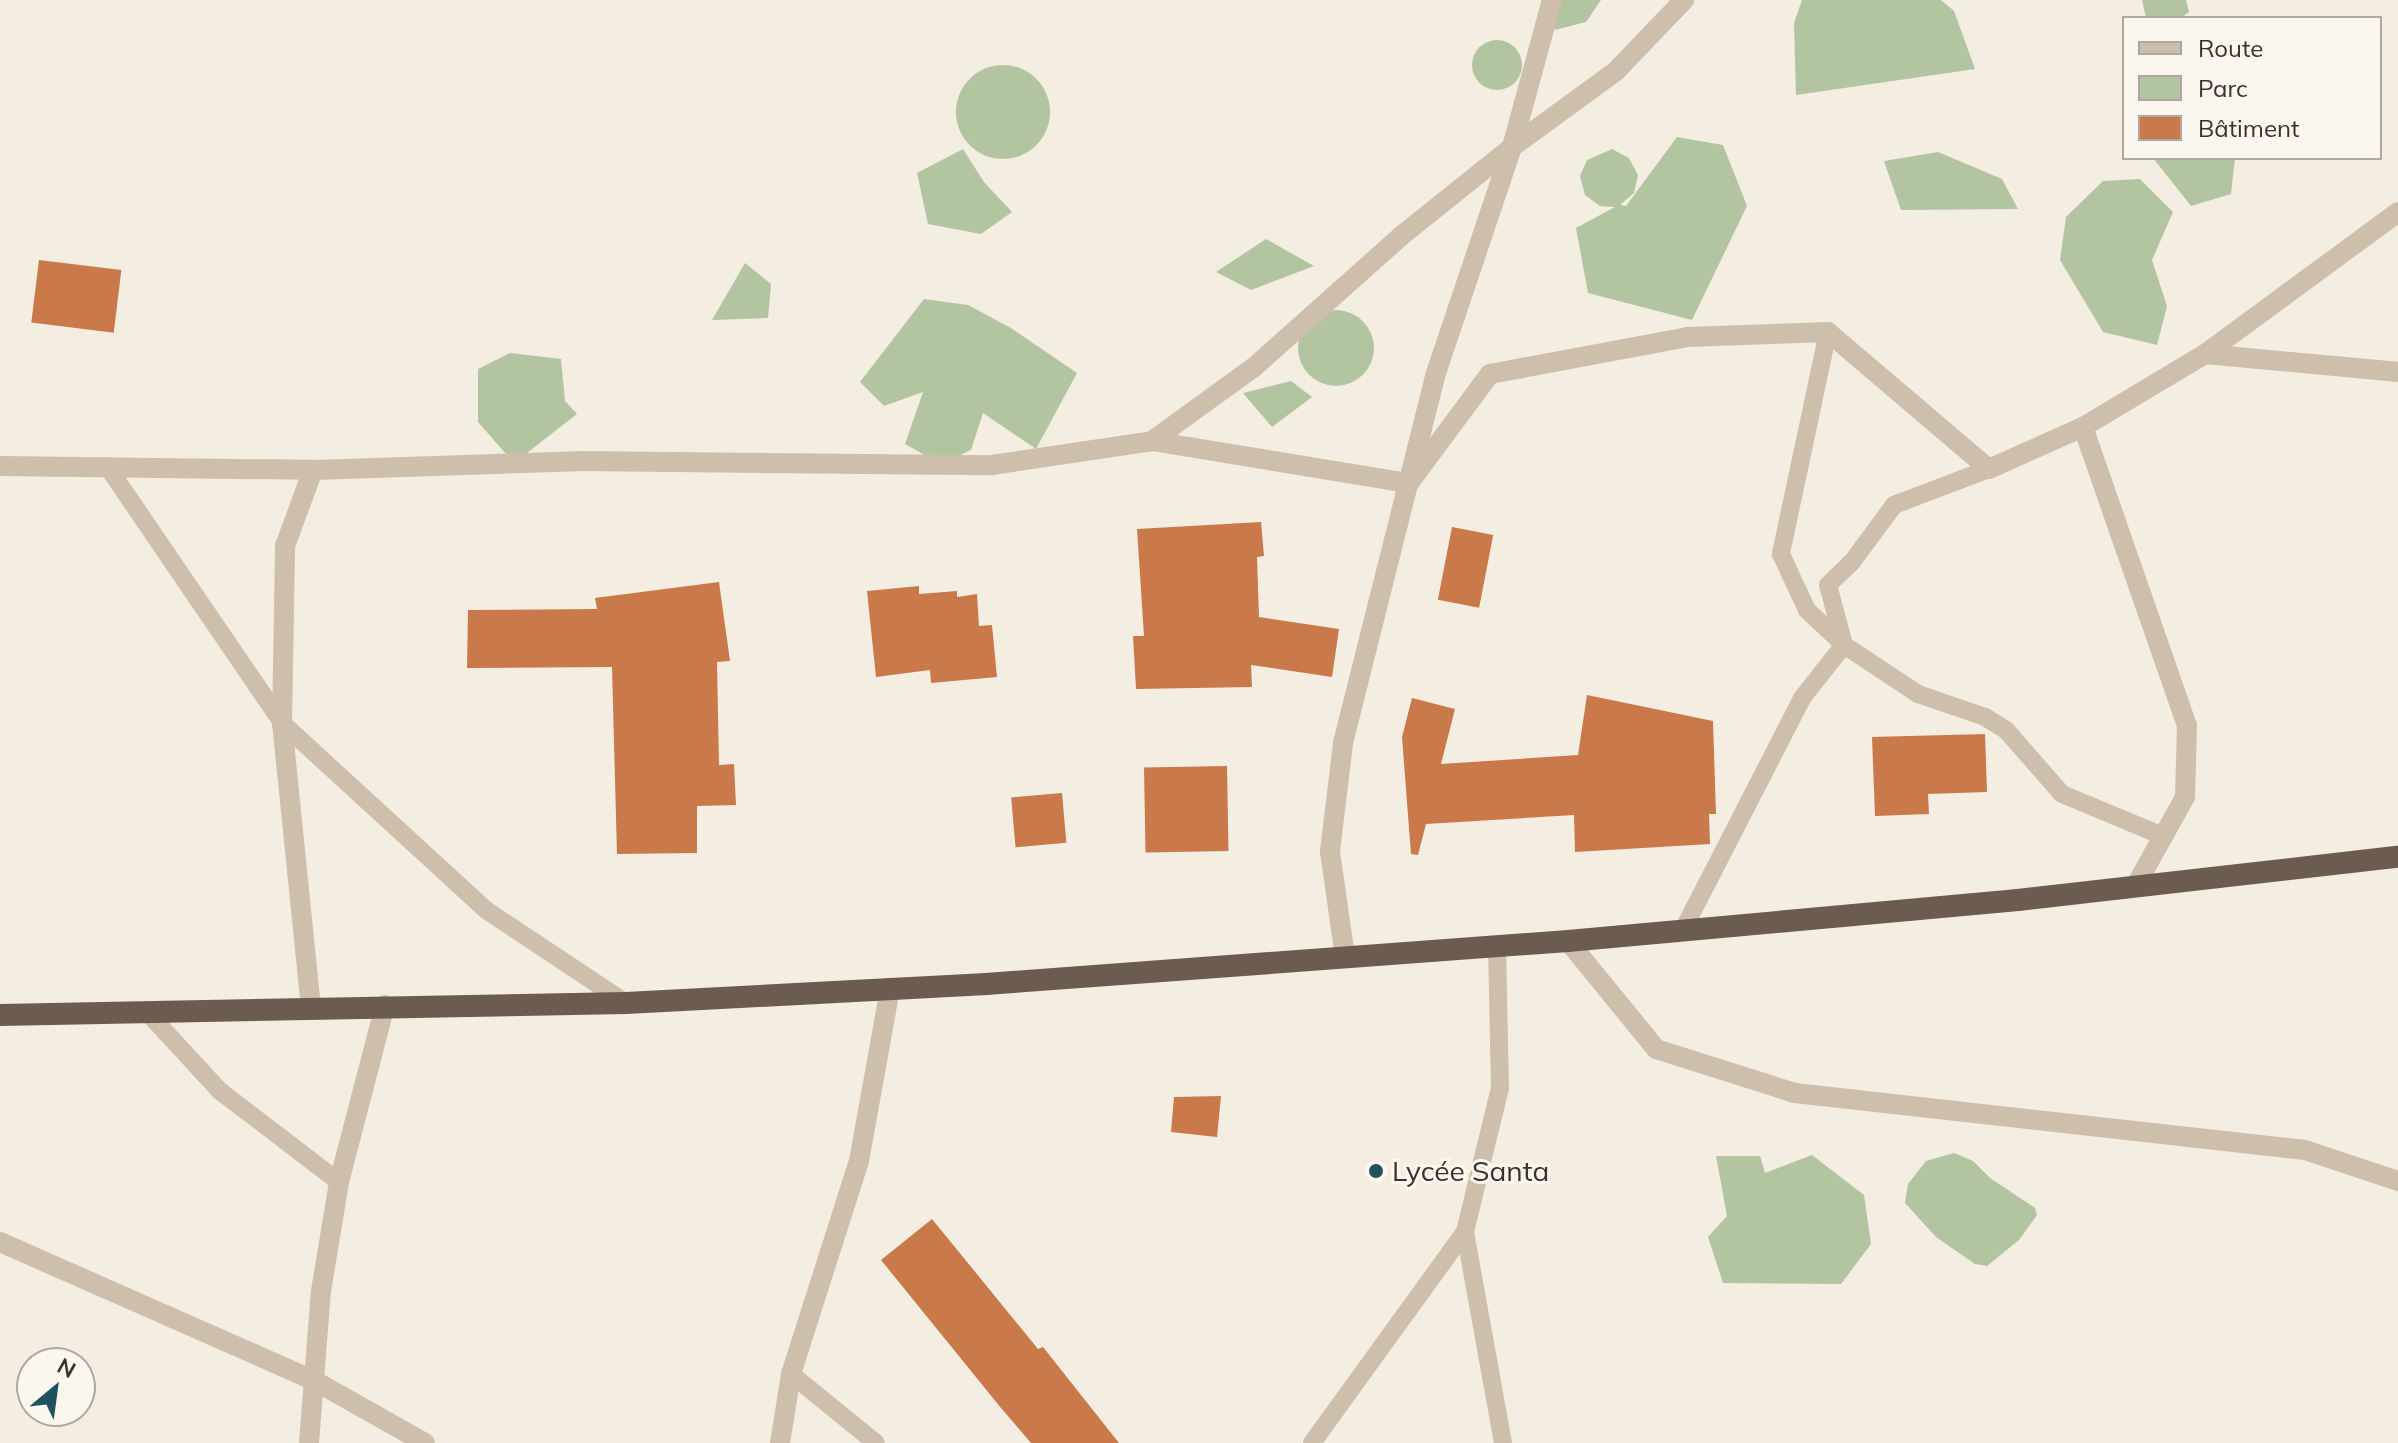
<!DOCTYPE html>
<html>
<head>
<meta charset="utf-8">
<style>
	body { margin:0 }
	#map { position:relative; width:2398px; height:1443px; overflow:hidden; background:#f4ede1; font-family:Mulish,sans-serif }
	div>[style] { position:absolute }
	.green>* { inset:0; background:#b3c4a0 }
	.round { border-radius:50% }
	.building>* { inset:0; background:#c9794a; transform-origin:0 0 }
	.service>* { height:18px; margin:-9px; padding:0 9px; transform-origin:9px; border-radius:9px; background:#cdbfac }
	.minor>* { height:20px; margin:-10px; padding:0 10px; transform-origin:10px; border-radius:10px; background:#cdbfac }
	.trunk>* { height:22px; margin:-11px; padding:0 11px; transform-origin:11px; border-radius:11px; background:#6c5c4f }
	.dots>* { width:22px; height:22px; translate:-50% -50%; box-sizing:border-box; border:4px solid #fbf7ee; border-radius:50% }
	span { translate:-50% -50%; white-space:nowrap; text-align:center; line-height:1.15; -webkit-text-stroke:6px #fbf7ee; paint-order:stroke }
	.poi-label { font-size:28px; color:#3b322b }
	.left { translate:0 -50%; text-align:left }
	.legend { position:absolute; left:2122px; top:16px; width:260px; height:144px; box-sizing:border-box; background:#fbf7ee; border:2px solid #aea8a0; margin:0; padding:10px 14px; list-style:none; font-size:24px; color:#3b322b }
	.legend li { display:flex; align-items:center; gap:16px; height:40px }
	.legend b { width:40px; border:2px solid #aea8a0 }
	.north { position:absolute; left:16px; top:1347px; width:80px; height:80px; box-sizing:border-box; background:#fbf7ee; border:2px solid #aea8a0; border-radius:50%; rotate:29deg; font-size:22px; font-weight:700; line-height:32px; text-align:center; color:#3b322b }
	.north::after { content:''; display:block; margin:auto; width:28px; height:36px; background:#1e525e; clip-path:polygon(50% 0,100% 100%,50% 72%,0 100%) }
</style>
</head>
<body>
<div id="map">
	<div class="green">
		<i style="clip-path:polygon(1553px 0,1601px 0,1586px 22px,1555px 30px)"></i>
		<i style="clip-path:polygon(1802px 0,1941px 0,1954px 11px,1975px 69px,1796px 95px,1794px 23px)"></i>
		<i style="clip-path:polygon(2142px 0,2186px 0,2189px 12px,2181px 18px,2146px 18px)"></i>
		<i class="round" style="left:1472px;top:40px;width:50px;height:50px"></i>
		<i class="round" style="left:956px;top:65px;width:94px;height:94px"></i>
		<i style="clip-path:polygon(1677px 137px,1723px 145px,1747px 206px,1692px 320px,1588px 293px,1576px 228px,1615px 207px,1600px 206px,1585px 195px,1580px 176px,1587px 160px,1612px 149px,1629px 158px,1638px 175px,1634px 193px,1620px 205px,1626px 206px)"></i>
		<i style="clip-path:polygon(963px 149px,984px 182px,1012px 212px,981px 234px,928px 224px,917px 173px)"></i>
		<i style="clip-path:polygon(1938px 152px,2002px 179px,2018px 209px,1901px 210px,1884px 161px)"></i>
		<i style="clip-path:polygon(2153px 158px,2235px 158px,2231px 194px,2191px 206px)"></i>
		<i style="clip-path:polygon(2140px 179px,2173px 212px,2152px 260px,2167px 306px,2157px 345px,2103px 332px,2060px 260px,2066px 217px,2103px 181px)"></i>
		<i style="clip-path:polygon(1266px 239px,1314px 266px,1251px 290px,1216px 272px)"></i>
		<i style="clip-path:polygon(745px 263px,771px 284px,768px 318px,712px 320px)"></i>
		<i style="clip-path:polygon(924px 299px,968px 305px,1011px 328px,1077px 373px,1036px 449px,983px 413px,971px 450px,941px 464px,905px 444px,923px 392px,884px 406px,860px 382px)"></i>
		<i class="round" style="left:1298px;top:310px;width:76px;height:76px"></i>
		<i style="clip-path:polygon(510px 353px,561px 359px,565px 401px,577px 414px,514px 463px,478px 422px,478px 369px)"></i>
		<i style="clip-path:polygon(1291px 381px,1312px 397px,1272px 427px,1243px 393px)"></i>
		<i style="clip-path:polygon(1954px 1153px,1973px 1161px,1990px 1178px,2035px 1208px,2037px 1215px,2019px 1240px,1987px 1266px,1975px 1264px,1936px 1237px,1905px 1203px,1908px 1184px,1926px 1161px)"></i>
		<i style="clip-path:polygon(1812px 1155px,1864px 1195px,1871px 1244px,1841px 1284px,1723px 1283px,1708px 1237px,1727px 1216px,1716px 1156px,1760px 1156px,1765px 1173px)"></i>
	</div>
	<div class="building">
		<i style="left:39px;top:260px;width:83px;height:63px;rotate:7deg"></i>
		<i style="clip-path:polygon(1261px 522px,1264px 556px,1257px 557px,1259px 617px,1339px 629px,1332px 677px,1251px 665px,1252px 687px,1136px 689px,1133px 636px,1144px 636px,1137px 529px)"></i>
		<i style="left:1452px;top:527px;width:42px;height:74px;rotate:11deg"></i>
		<i style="clip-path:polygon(719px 582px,730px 661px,717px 662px,719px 765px,734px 764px,736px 805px,697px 806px,697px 853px,617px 854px,612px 667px,467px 668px,468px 610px,597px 609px,595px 598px)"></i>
		<i style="clip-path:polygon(919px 586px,919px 594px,957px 591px,957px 597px,977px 594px,979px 626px,992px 625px,997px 677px,931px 683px,930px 670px,876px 677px,867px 591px)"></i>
		<i style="clip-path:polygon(1587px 695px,1713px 721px,1716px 814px,1709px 814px,1710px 844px,1575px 852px,1574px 815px,1426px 824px,1418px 855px,1411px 854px,1402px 737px,1412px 698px,1455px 709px,1441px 764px,1578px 755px)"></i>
		<i style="clip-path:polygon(1985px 734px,1987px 792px,1928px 794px,1929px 814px,1875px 816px,1872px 737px)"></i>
		<i style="left:1227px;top:766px;width:85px;height:83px;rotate:89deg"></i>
		<i style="left:1062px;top:793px;width:50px;height:51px;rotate:85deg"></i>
		<i style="clip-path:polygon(1221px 1096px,1217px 1137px,1171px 1132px,1174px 1097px)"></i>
		<i style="clip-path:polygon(932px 1219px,1038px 1349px,1043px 1347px,1119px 1443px,1031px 1443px,1001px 1408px,881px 1260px)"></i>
	</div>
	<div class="service">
		<i style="left:1828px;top:332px;width:227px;rotate:102deg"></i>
		<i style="left:1781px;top:554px;width:62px;rotate:65.1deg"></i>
		<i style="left:1807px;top:610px;width:51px;rotate:43.4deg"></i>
		<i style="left:1844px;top:645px;width:89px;rotate:33.5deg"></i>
		<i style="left:1918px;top:694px;width:71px;rotate:18.9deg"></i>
		<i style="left:1985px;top:717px;width:25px;rotate:32deg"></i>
		<i style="left:2006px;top:730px;width:85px;rotate:48.8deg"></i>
		<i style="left:2062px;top:794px;width:109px;rotate:22.6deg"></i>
		<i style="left:107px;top:466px;width:311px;rotate:55.7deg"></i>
		<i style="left:282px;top:723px;width:277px;rotate:42.5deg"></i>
		<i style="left:486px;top:910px;width:168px;rotate:33.6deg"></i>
		<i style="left:1683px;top:930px;width:261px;rotate:-62.8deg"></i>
		<i style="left:1802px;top:698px;width:68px;rotate:-51.6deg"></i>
		<i style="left:1844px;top:645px;width:62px;rotate:-104.9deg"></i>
		<i style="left:1828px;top:585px;width:33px;rotate:-44deg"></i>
		<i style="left:1852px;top:562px;width:71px;rotate:-53.6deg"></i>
		<i style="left:1894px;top:505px;width:102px;rotate:-20.8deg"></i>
		<i style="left:1497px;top:946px;width:142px;rotate:88.8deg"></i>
		<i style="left:1500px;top:1088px;width:148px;rotate:103.7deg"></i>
		<i style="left:1465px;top:1232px;width:214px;rotate:79.8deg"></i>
		<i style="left:147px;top:1012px;width:108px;rotate:47.3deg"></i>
		<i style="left:220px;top:1091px;width:150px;rotate:37.4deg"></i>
		<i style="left:791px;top:1374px;width:109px;rotate:39.1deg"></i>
		<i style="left:1312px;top:1443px;width:261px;rotate:-54.1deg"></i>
	</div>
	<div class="minor">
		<i style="left:2205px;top:354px;width:194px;rotate:5.3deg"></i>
		<i style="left:2083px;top:427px;width:316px;rotate:70.8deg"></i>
		<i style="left:2187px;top:725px;width:72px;rotate:91.6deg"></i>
		<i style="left:2185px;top:797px;width:101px;rotate:119.1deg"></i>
		<i style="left:1152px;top:441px;width:125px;rotate:-35.9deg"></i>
		<i style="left:1253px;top:368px;width:198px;rotate:-41.7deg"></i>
		<i style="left:1401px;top:236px;width:142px;rotate:-38.7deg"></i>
		<i style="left:1512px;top:147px;width:127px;rotate:-36.1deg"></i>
		<i style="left:1615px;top:72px;width:100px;rotate:-46.2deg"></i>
		<i style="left:0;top:466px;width:313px;rotate:0.7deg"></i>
		<i style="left:313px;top:470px;width:265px;rotate:-1.9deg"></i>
		<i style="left:578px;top:461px;width:414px;rotate:0.6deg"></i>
		<i style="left:992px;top:465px;width:162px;rotate:-8.5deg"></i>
		<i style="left:1152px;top:441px;width:260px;rotate:9.3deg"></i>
		<i style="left:1409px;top:483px;width:136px;rotate:-53.4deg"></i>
		<i style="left:1490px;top:374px;width:200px;rotate:-10.6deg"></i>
		<i style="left:1687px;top:337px;width:141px;rotate:-2deg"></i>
		<i style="left:1828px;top:332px;width:211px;rotate:40.4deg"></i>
		<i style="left:1989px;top:469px;width:103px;rotate:-24.1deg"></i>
		<i style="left:2083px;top:427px;width:142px;rotate:-30.9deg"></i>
		<i style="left:2205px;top:354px;width:240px;rotate:-36.3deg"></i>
		<i style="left:1568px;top:941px;width:139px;rotate:50.8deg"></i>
		<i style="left:1656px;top:1049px;width:146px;rotate:17.6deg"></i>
		<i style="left:1795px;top:1093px;width:513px;rotate:6.38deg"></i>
		<i style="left:2305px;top:1150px;width:98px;rotate:18.4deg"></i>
		<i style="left:1345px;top:957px;width:107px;rotate:-98.1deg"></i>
		<i style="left:1330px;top:851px;width:109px;rotate:-83.1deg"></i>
		<i style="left:1343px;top:743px;width:378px;rotate:-75.9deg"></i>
		<i style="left:1435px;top:376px;width:242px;rotate:-71.4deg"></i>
		<i style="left:1512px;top:147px;width:152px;rotate:-74.8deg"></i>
		<i style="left:311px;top:1008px;width:286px;rotate:-95.8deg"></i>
		<i style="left:282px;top:723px;width:177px;rotate:-89deg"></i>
		<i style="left:285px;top:546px;width:81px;rotate:-69.8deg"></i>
		<i style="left:0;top:1242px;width:344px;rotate:23.8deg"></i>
		<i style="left:315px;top:1381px;width:126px;rotate:29.4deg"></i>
		<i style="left:309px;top:1443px;width:152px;rotate:-85.5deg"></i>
		<i style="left:321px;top:1291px;width:110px;rotate:-80.6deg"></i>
		<i style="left:339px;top:1182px;width:183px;rotate:-75.4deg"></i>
		<i style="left:780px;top:1443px;width:70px;rotate:-80.9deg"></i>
		<i style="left:791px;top:1374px;width:224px;rotate:-72.3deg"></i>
		<i style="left:859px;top:1161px;width:176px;rotate:-79.8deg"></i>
	</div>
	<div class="trunk">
		<i style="left:0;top:1015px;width:626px;rotate:-1.1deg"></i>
		<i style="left:626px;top:1003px;width:361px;rotate:-3deg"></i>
		<i style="left:986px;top:984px;width:584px;rotate:-4.23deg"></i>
		<i style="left:1568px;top:941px;width:452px;rotate:-5.2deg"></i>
		<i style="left:2018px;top:900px;width:382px;rotate:-6.5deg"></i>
	</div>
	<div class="dots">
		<i style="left:1376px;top:1171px;background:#1e525e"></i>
	</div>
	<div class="poi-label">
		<span class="left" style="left:1392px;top:1171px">Lycée Santa</span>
	</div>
	<ul class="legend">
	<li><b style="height:10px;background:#cdbfac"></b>Route</li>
	<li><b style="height:22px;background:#b3c4a0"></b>Parc</li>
	<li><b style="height:22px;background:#c9794a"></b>Bâtiment</li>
	</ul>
	<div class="north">N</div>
</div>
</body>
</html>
